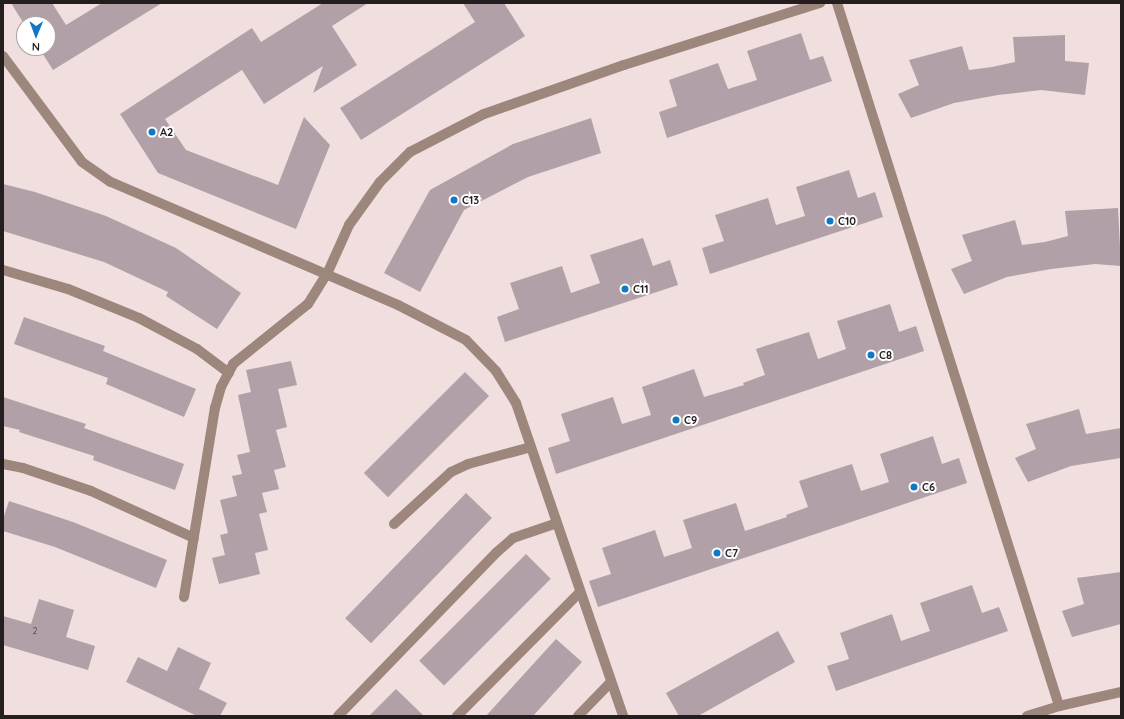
<!DOCTYPE html>
<html>
<head>
<meta charset="utf-8">
<style>
	body { margin:0 }
	#map { position:relative; width:1124px; height:719px; overflow:hidden; background:#f1dede; font-family:Quicksand,sans-serif }
	div>[style] { position:absolute }
	.building>* { inset:0; background:#b1a0a7; transform-origin:0 0 }
	.minor>* { height:10px; margin:-5px; padding:0 5px; transform-origin:5px; border-radius:5px; background:#9d867c }
	.dots>* { width:11px; height:11px; translate:-50% -50%; box-sizing:border-box; border:2px solid #fff; border-radius:50% }
	span { translate:-50% -50%; white-space:nowrap; text-align:center; line-height:1.15; -webkit-text-stroke:4px #fff; paint-order:stroke }
	.number-label { font-size:9px; color:#483e40 }
	.number-label span { -webkit-text-stroke-width:0 }
	.poi-label { font-size:11px; color:#251e1e; font-weight:700 }
	.left { translate:0 -50%; text-align:left }
	.frame { position:absolute; inset:0; border:4px solid #251e1e; pointer-events:none }
	.north { position:absolute; left:16px; top:16px; width:40px; height:40px; box-sizing:border-box; background:#fff; border:1px solid #a8a5a5; border-radius:50%; rotate:181deg; font-size:11px; font-weight:700; line-height:16px; text-align:center; color:#251e1e }
	.north::after { content:''; display:block; margin:auto; width:14px; height:18px; background:#1378c4; clip-path:polygon(50% 0,100% 100%,50% 72%,0 100%) }
</style>
</head>
<body>
<div id="map">
	<div class="building">
		<i style="clip-path:polygon(11px 3px,52px 3px,66px 25px,102px 3px,162px 3px,53px 70px,39px 48px,48px 48px,48px 24px,24px 24px)"></i>
		<i style="clip-path:polygon(323px 3px,368px 3px,332px 26px,357px 65px,313px 93px,323px 66px,264px 104px,242px 70px,165px 119px,186px 150px,278px 185px,304px 117px,330px 145px,296px 229px,158px 173px,120px 114px,252px 28px,261px 42px)"></i>
		<i style="clip-path:polygon(463px 3px,504px 3px,525px 36px,361px 140px,340px 108px,475px 22px)"></i>
		<i style="clip-path:polygon(801px 33px,810px 60px,823px 56px,832px 81px,667px 138px,659px 112px,677px 106px,669px 80px,718px 63px,728px 89px,757px 80px,747px 51px)"></i>
		<i style="clip-path:polygon(1065px 35px,1065px 61px,1089px 63px,1085px 95px,1041px 90px,998px 95px,954px 103px,911px 118px,898px 94px,919px 85px,909px 60px,962px 46px,969px 70px,992px 67px,1015px 62px,1013px 37px)"></i>
		<i style="clip-path:polygon(591px 118px,601px 153px,528px 177px,464px 210px,420px 292px,384px 273px,430px 190px,513px 144px)"></i>
		<i style="clip-path:polygon(849px 170px,858px 198px,875px 192px,883px 217px,710px 274px,702px 248px,724px 241px,715px 215px,768px 198px,776px 225px,805px 216px,796px 187px)"></i>
		<i style="clip-path:polygon(3px 184px,35px 192px,106px 216px,176px 248px,241px 293px,217px 329px,166px 296px,168px 292px,104px 262px,3px 231px)"></i>
		<i style="clip-path:polygon(1118px 208px,1121px 266px,1095px 264px,1051px 269px,1007px 277px,964px 294px,951px 269px,972px 261px,962px 235px,1015px 220px,1022px 245px,1045px 242px,1068px 236px,1065px 211px)"></i>
		<i style="clip-path:polygon(643px 238px,653px 266px,670px 260px,678px 285px,505px 342px,497px 317px,519px 309px,510px 283px,562px 266px,571px 293px,600px 283px,590px 255px)"></i>
		<i style="clip-path:polygon(890px 304px,899px 332px,916px 326px,924px 351px,556px 474px,548px 448px,570px 441px,561px 414px,613px 397px,622px 424px,651px 415px,642px 387px,694px 369px,704px 397px,744px 385px,743px 383px,765px 375px,756px 349px,809px 332px,818px 359px,846px 349px,837px 321px)"></i>
		<i style="clip-path:polygon(24px 317px,105px 346px,103px 351px,196px 389px,184px 417px,106px 384px,108px 378px,14px 344px)"></i>
		<i style="clip-path:polygon(291px 361px,297px 385px,278px 389px,287px 427px,276px 430px,286px 467px,274px 470px,279px 489px,262px 493px,267px 512px,259px 514px,268px 550px,255px 553px,260px 574px,219px 584px,212px 558px,225px 555px,220px 535px,228px 533px,220px 500px,237px 496px,232px 476px,242px 474px,237px 455px,250px 452px,238px 395px,251px 392px,246px 370px)"></i>
		<i style="left:465px;top:372px;width:34px;height:143px;rotate:45deg"></i>
		<i style="clip-path:polygon(3px 397px,86px 424px,84px 428px,184px 464px,175px 490px,93px 460px,94px 456px,19px 432px,20px 430px,3px 426px)"></i>
		<i style="clip-path:polygon(1079px 409px,1086px 434px,1121px 428px,1121px 458px,1071px 466px,1028px 482px,1015px 458px,1036px 449px,1026px 424px)"></i>
		<i style="clip-path:polygon(933px 436px,942px 464px,959px 458px,967px 483px,598px 607px,589px 581px,611px 574px,602px 548px,655px 530px,664px 557px,692px 548px,683px 520px,736px 503px,745px 531px,787px 517px,786px 515px,808px 507px,799px 481px,852px 464px,861px 491px,889px 482px,880px 454px)"></i>
		<i style="left:466px;top:493px;width:36px;height:174px;rotate:44deg"></i>
		<i style="clip-path:polygon(9px 501px,73px 522px,167px 560px,156px 588px,55px 547px,3px 531px,3px 519px)"></i>
		<i style="left:526px;top:554px;width:35px;height:151px;rotate:45deg"></i>
		<i style="clip-path:polygon(1121px 572px,1121px 624px,1072px 637px,1062px 611px,1084px 604px,1077px 578px)"></i>
		<i style="clip-path:polygon(972px 585px,982px 613px,999px 607px,1008px 631px,836px 691px,827px 666px,849px 659px,840px 633px,892px 614px,901px 641px,930px 631px,920px 603px)"></i>
		<i style="clip-path:polygon(39px 599px,74px 610px,66px 637px,95px 646px,88px 670px,3px 645px,3px 616px,31px 624px)"></i>
		<i style="clip-path:polygon(778px 631px,795px 662px,698px 716px,679px 716px,666px 693px)"></i>
		<i style="clip-path:polygon(556px 639px,582px 662px,533px 716px,486px 716px)"></i>
		<i style="clip-path:polygon(178px 647px,211px 663px,199px 689px,227px 703px,220px 716px,197px 716px,126px 682px,138px 657px,167px 671px)"></i>
		<i style="clip-path:polygon(396px 689px,424px 716px,369px 716px)"></i>
	</div>
	<div class="minor">
		<i style="left:837px;top:3px;width:737px;rotate:72.47deg"></i>
		<i style="left:1059px;top:706px;width:64px;rotate:-12.7deg"></i>
		<i style="left:3px;top:56px;width:132px;rotate:53.3deg"></i>
		<i style="left:82px;top:162px;width:35px;rotate:35deg"></i>
		<i style="left:111px;top:182px;width:312px;rotate:23.2deg"></i>
		<i style="left:398px;top:305px;width:76px;rotate:27.2deg"></i>
		<i style="left:466px;top:340px;width:43px;rotate:45.9deg"></i>
		<i style="left:496px;top:371px;width:38px;rotate:58deg"></i>
		<i style="left:516px;top:403px;width:331px;rotate:71.1deg"></i>
		<i style="left:3px;top:270px;width:68px;rotate:16.3deg"></i>
		<i style="left:68px;top:289px;width:77px;rotate:22.2deg"></i>
		<i style="left:139px;top:318px;width:66px;rotate:28.1deg"></i>
		<i style="left:197px;top:349px;width:40px;rotate:37deg"></i>
		<i style="left:3px;top:464px;width:20px;rotate:11deg"></i>
		<i style="left:23px;top:468px;width:72px;rotate:18.7deg"></i>
		<i style="left:91px;top:491px;width:113px;rotate:24.5deg"></i>
		<i style="left:394px;top:524px;width:77px;rotate:-42.4deg"></i>
		<i style="left:451px;top:472px;width:19px;rotate:-25deg"></i>
		<i style="left:468px;top:464px;width:65px;rotate:-15.1deg"></i>
		<i style="left:184px;top:597px;width:192px;rotate:-80.7deg"></i>
		<i style="left:215px;top:408px;width:22px;rotate:-74deg"></i>
		<i style="left:221px;top:387px;width:26px;rotate:-62deg"></i>
		<i style="left:233px;top:364px;width:96px;rotate:-38.7deg"></i>
		<i style="left:308px;top:304px;width:36px;rotate:-58deg"></i>
		<i style="left:327px;top:274px;width:54px;rotate:-65.8deg"></i>
		<i style="left:349px;top:225px;width:53px;rotate:-54.2deg"></i>
		<i style="left:380px;top:182px;width:42px;rotate:-45deg"></i>
		<i style="left:410px;top:152px;width:83px;rotate:-27.2deg"></i>
		<i style="left:484px;top:114px;width:148px;rotate:-19.3deg"></i>
		<i style="left:624px;top:65px;width:206px;rotate:-17.6deg"></i>
		<i style="left:338px;top:716px;width:228px;rotate:-45.9deg"></i>
		<i style="left:497px;top:552px;width:21px;rotate:-41deg"></i>
		<i style="left:513px;top:538px;width:46px;rotate:-18.8deg"></i>
		<i style="left:457px;top:716px;width:175px;rotate:-45.2deg"></i>
		<i style="left:578px;top:716px;width:47px;rotate:-45.9deg"></i>
		<i style="left:1027px;top:716px;width:34px;rotate:-17deg"></i>
	</div>
	<div class="dots">
		<i style="left:152px;top:132px;background:#1378c4"></i>
		<i style="left:454px;top:200px;background:#1378c4"></i>
		<i style="left:830px;top:221px;background:#1378c4"></i>
		<i style="left:625px;top:289px;background:#1378c4"></i>
		<i style="left:871px;top:355px;background:#1378c4"></i>
		<i style="left:676px;top:420px;background:#1378c4"></i>
		<i style="left:914px;top:487px;background:#1378c4"></i>
		<i style="left:717px;top:553px;background:#1378c4"></i>
	</div>
	<div class="number-label">
		<span style="left:35px;top:631px">2</span>
	</div>
	<div class="poi-label">
		<span class="left" style="left:160px;top:132px">A2</span>
		<span class="left" style="left:462px;top:200px">C13</span>
		<span class="left" style="left:838px;top:221px">C10</span>
		<span class="left" style="left:633px;top:289px">C11</span>
		<span class="left" style="left:879px;top:355px">C8</span>
		<span class="left" style="left:684px;top:420px">C9</span>
		<span class="left" style="left:922px;top:487px">C6</span>
		<span class="left" style="left:725px;top:553px">C7</span>
	</div>
	<div class="frame"></div>
	<div class="north">N</div>
</div>
</body>
</html>
